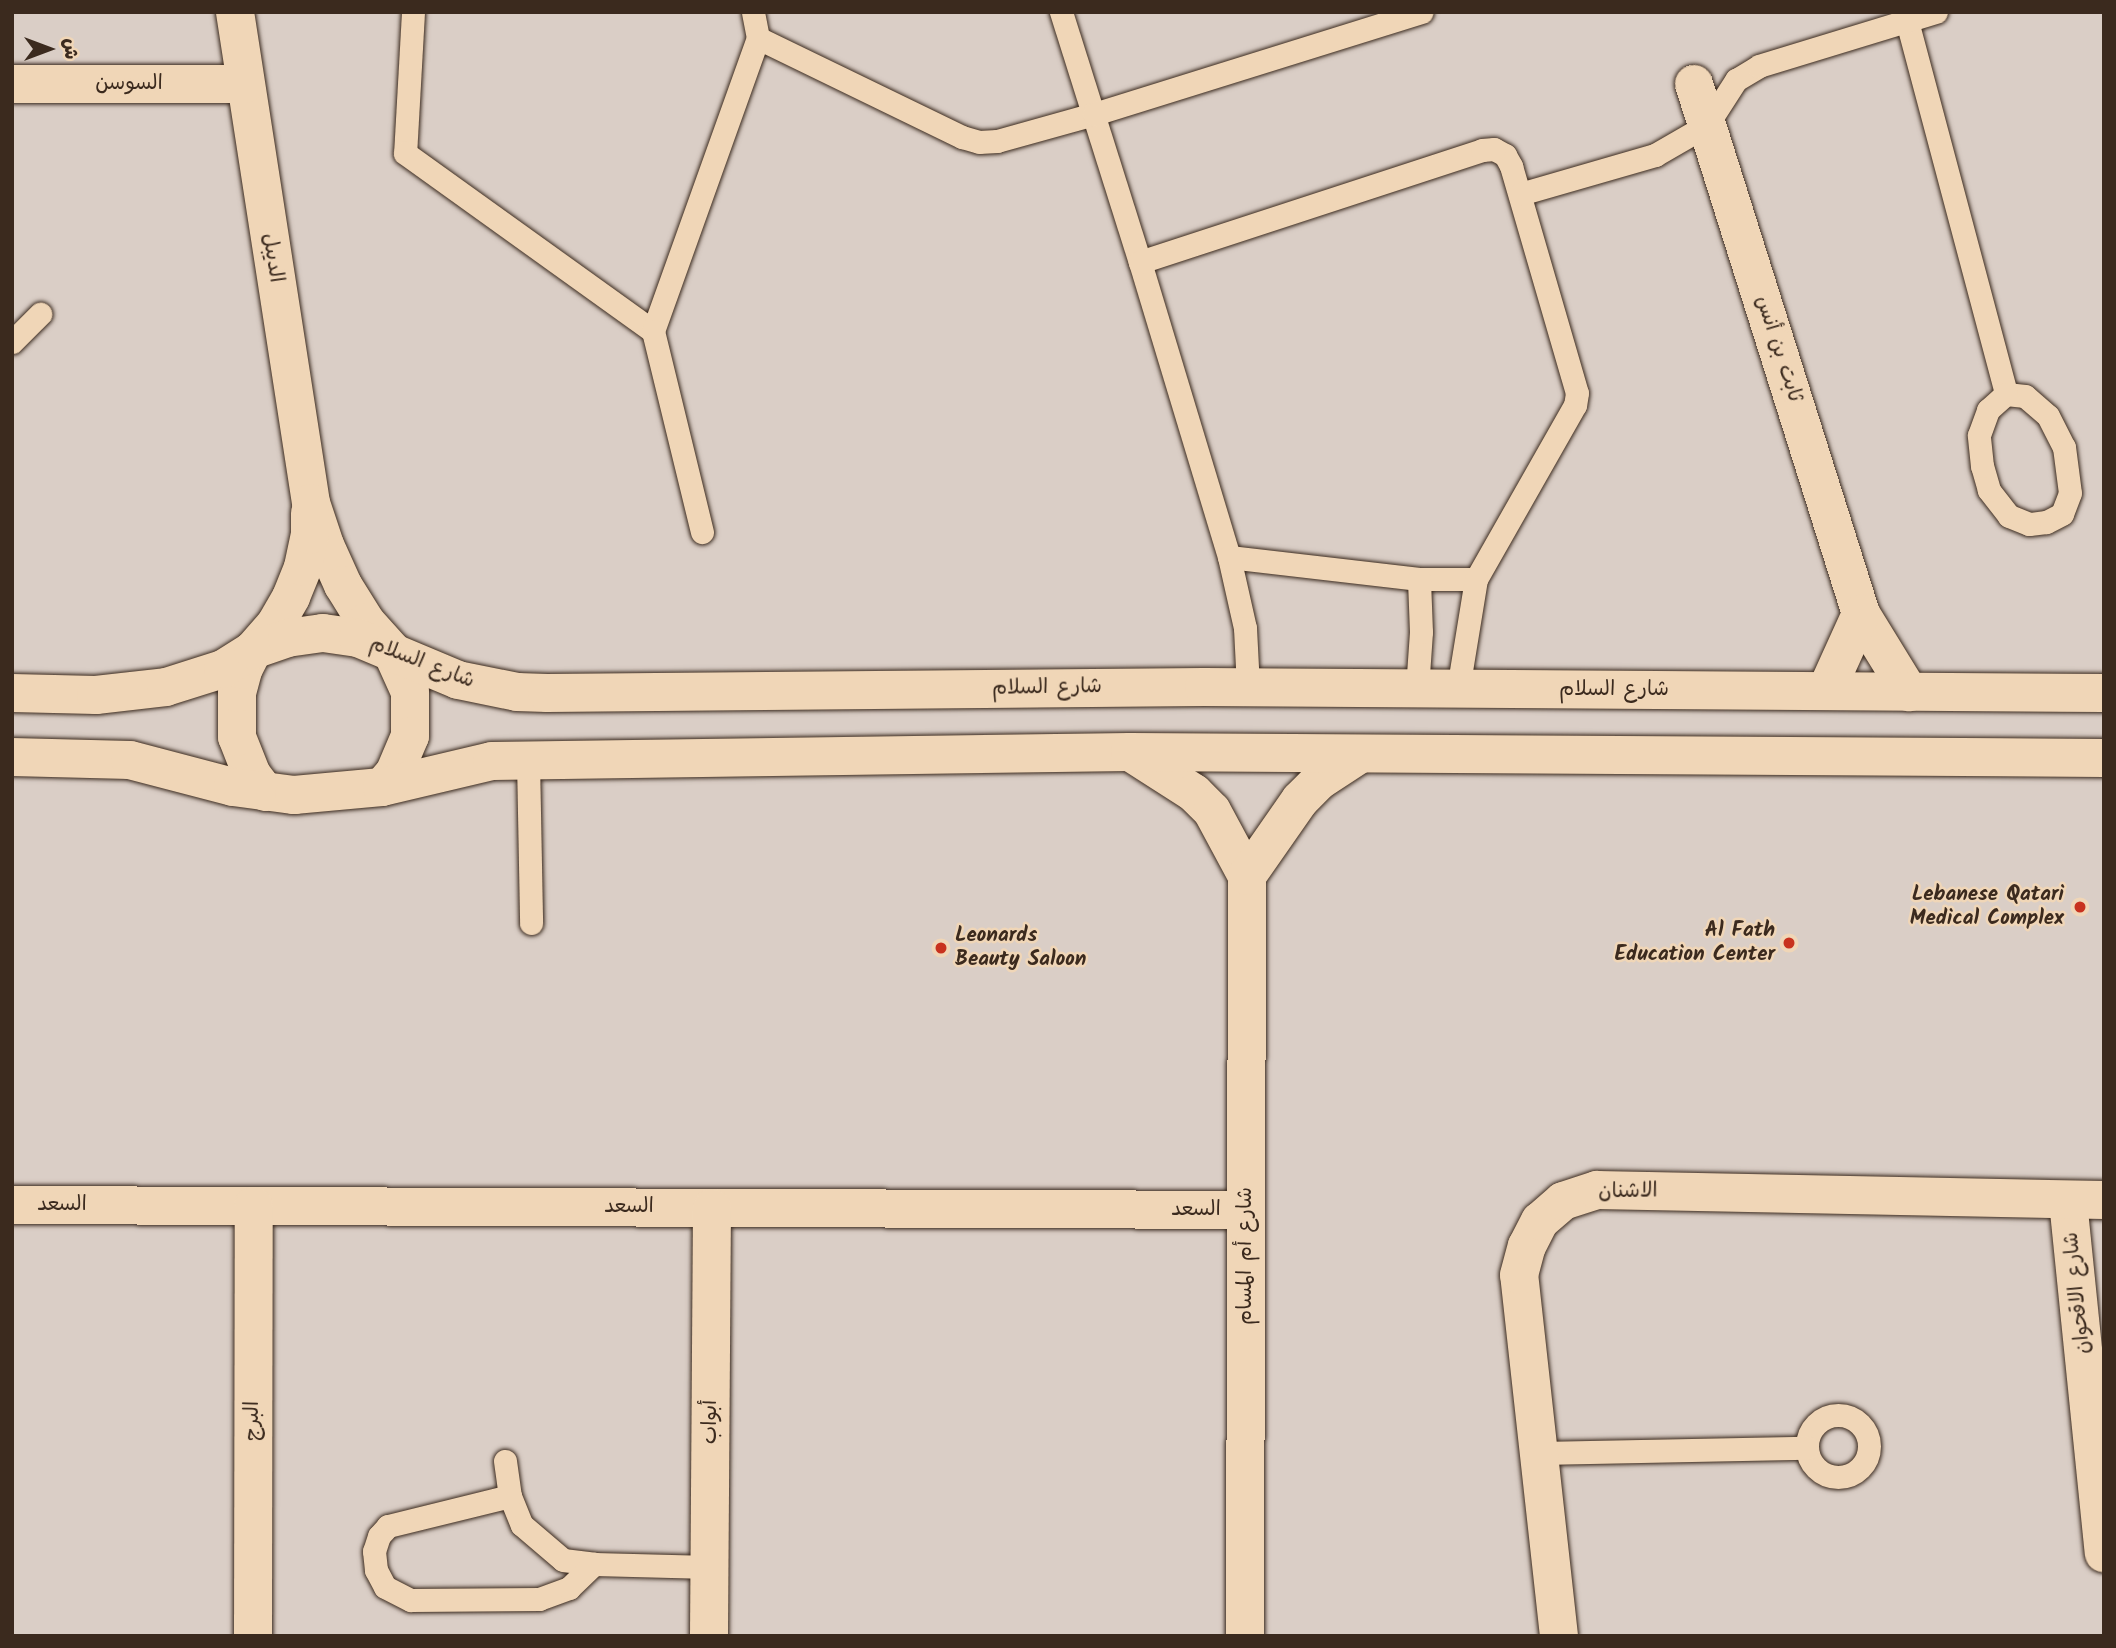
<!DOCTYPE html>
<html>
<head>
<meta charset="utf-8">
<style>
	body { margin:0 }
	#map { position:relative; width:2116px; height:1648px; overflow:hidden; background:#dacec6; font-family:Kalam,"Playpen Sans Arabic",sans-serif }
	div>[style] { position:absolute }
	.roads { filter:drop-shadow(0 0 2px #3b2a1e) drop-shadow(0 0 2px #3b2a1e) }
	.service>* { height:23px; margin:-11.5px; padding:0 11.5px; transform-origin:11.5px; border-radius:11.5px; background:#f0d6b7 }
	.service>.ring { margin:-11.5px; padding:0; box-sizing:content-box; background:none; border:23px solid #f0d6b7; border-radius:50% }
	.minor>* { height:38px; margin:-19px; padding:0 19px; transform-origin:19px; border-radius:19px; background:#f0d6b7 }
	.tertiary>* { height:38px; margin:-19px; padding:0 19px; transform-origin:19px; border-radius:19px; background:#f0d6b7 }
	.secondary>* { height:38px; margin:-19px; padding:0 19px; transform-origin:19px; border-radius:19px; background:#f0d6b7 }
	.dots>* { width:19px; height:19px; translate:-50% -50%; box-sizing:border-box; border:4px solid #f0d6b7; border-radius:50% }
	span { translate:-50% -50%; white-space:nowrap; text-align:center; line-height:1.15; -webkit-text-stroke:5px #f0d6b7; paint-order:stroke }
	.street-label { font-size:21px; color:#3b2a1e }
	.poi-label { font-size:21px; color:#3b2a1e; font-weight:700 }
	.right { translate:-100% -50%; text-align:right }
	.left { translate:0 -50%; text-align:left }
	.frame { position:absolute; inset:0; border:14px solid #3b2a1e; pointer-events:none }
	.north { position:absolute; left:14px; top:14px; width:70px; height:70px; -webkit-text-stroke:5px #f0d6b7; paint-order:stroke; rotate:90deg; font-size:19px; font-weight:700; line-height:28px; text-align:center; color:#3b2a1e }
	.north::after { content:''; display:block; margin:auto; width:24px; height:32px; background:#3b2a1e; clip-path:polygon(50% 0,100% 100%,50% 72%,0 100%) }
</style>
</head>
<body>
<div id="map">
	<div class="roads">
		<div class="service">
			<i style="left:413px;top:12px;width:141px;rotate:93.2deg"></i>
			<i style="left:405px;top:153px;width:305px;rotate:35.7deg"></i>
			<i style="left:653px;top:331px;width:311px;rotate:-70.3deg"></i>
			<i style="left:758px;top:38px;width:26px;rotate:-101deg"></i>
			<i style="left:1061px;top:12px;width:262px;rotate:72.5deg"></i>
			<i style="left:1907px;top:21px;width:386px;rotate:75.1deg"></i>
			<i style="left:758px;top:38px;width:227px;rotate:25.9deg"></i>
			<i style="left:962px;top:137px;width:18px;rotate:16deg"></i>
			<i style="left:979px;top:142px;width:18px;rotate:-3deg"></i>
			<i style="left:997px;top:141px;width:101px;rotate:-15.6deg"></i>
			<i style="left:1094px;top:114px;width:343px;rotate:-17.3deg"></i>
			<i style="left:1494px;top:149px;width:13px;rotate:29deg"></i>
			<i style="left:1505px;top:155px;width:13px;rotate:61deg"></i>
			<i style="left:1511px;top:166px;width:236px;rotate:73.8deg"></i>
			<i style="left:1577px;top:393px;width:12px;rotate:99deg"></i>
			<i style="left:1575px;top:405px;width:200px;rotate:119.6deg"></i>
			<i style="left:1476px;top:579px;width:57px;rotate:180deg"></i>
			<i style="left:1419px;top:579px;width:191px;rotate:-173.4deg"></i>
			<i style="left:1229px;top:557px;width:308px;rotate:-106.8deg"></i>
			<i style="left:1140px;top:262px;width:360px;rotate:-18.1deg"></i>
			<i style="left:1482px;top:150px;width:12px;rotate:-5deg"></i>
			<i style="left:1520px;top:194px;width:141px;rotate:-16.1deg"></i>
			<i style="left:1655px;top:155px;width:60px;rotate:-30deg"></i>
			<i style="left:1707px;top:125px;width:54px;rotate:-57.2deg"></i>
			<i style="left:1736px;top:80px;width:27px;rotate:-31deg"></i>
			<i style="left:1759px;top:66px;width:185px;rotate:-17deg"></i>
			<i style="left:653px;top:331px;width:207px;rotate:76.3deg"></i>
			<i style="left:12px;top:342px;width:40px;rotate:-45deg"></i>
			<i style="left:2006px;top:394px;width:19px;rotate:6deg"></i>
			<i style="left:2025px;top:396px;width:30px;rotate:41deg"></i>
			<i style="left:2048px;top:416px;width:35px;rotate:63deg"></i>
			<i style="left:2064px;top:447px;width:46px;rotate:82.6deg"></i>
			<i style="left:2070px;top:493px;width:22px;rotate:111deg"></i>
			<i style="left:2062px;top:514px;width:18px;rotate:153deg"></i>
			<i style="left:2046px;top:522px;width:17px;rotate:173deg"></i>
			<i style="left:2029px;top:524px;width:22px;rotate:-158deg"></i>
			<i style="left:2009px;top:516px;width:33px;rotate:-128deg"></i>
			<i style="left:1989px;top:490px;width:25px;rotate:-106deg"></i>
			<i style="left:1982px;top:466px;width:31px;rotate:-96deg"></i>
			<i style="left:1979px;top:435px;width:27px;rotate:-70deg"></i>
			<i style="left:1988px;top:410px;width:24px;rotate:-42deg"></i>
			<i style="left:1229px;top:557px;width:73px;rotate:77.3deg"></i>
			<i style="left:1245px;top:628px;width:59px;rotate:87.1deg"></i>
			<i style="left:1417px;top:689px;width:57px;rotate:-86deg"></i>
			<i style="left:1421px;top:632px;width:53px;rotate:-92.2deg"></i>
			<i style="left:1458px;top:689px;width:111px;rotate:-80.7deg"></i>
			<i style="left:528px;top:760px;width:163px;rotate:88.9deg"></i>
			<i class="ring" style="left:1807px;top:1415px;width:39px;height:39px"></i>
			<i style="left:1538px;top:1453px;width:269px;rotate:-1.1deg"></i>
			<i style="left:505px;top:1461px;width:35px;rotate:82deg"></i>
			<i style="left:510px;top:1496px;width:31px;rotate:68deg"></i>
			<i style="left:522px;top:1525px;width:54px;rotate:40.5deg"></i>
			<i style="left:563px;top:1560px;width:31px;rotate:7deg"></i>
			<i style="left:594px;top:1564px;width:116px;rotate:1.5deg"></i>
			<i style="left:510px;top:1496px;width:126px;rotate:166.2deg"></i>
			<i style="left:388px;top:1526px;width:13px;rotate:132deg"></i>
			<i style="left:379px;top:1536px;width:16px;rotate:108deg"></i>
			<i style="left:374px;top:1551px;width:19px;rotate:84deg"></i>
			<i style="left:376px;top:1570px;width:19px;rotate:62deg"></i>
			<i style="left:385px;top:1587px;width:29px;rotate:27deg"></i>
			<i style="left:411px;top:1600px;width:128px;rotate:-0.4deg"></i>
			<i style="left:539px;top:1599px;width:32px;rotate:-20deg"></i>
			<i style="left:569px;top:1588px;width:35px;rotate:-44deg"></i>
		</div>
		<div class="minor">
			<i style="left:235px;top:12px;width:497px;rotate:81.2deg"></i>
			<i style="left:311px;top:503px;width:44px;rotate:71.6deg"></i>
			<i style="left:325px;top:545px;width:44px;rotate:65.8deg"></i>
			<i style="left:343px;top:585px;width:44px;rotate:58.1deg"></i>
			<i style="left:366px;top:622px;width:38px;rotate:48deg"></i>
			<i style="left:391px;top:650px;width:46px;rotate:65.7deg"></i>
			<i style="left:410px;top:692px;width:44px;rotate:90deg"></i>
			<i style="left:410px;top:736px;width:39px;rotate:113deg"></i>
			<i style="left:395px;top:772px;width:20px;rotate:131deg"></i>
			<i style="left:12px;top:84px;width:233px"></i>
			<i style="left:1694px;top:84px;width:556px;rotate:72.51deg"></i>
			<i style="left:1861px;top:614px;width:92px;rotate:58.4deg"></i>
			<i style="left:1826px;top:691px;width:85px;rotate:-65.6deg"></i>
			<i style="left:265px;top:792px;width:21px;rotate:-127deg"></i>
			<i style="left:252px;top:775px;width:41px;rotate:-111.5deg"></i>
			<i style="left:237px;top:737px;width:44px;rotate:-90deg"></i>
			<i style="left:237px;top:693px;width:24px;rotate:-75deg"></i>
			<i style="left:243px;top:670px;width:22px;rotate:-63deg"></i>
			<i style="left:253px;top:650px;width:33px;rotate:-49deg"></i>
			<i style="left:275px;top:625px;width:32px;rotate:-60deg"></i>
			<i style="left:291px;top:597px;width:32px;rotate:-68deg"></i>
			<i style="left:303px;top:567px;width:33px;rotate:-78deg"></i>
			<i style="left:310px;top:535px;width:22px;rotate:-90deg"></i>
			<i style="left:2068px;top:1201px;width:354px;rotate:84.2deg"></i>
			<i style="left:12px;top:1205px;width:1234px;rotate:0.23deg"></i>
			<i style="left:253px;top:1636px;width:430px;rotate:-89.9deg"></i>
			<i style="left:709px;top:1636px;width:428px;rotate:-89.6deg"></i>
			<i style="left:1559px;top:1636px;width:363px;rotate:-96.3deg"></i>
			<i style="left:1519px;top:1275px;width:30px;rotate:-75deg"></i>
			<i style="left:1527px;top:1246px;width:28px;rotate:-63deg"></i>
			<i style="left:1540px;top:1221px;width:30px;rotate:-41deg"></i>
			<i style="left:1563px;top:1201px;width:36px;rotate:-18deg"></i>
			<i style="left:1597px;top:1190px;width:507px;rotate:1.13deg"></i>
		</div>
		<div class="tertiary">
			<i style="left:1130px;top:752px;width:76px;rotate:32.6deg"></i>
			<i style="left:1194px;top:793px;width:25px;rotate:45deg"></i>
			<i style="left:1212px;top:811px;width:74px;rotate:61.7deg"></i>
			<i style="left:1247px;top:876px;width:760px;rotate:90.15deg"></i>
			<i style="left:1247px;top:876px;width:93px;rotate:-55.1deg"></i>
			<i style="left:1300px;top:800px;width:27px;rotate:-45deg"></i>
			<i style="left:1319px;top:781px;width:49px;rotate:-33.4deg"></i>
		</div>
		<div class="secondary">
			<i style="left:12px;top:693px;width:84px;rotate:1.4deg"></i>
			<i style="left:96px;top:695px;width:70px;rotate:-6.5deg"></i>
			<i style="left:166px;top:687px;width:60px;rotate:-17.5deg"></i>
			<i style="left:223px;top:669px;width:36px;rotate:-32deg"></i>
			<i style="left:253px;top:650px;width:36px;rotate:-19deg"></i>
			<i style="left:287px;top:638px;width:36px;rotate:-8deg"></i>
			<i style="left:323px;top:633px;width:35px;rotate:8deg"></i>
			<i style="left:358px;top:638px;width:108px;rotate:22.8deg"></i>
			<i style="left:458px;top:680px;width:60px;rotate:11.5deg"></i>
			<i style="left:517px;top:692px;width:30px;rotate:2deg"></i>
			<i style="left:547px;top:693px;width:657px;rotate:-0.52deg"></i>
			<i style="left:1204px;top:687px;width:900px;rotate:0.38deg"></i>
			<i style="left:12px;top:757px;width:118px;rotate:1.5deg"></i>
			<i style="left:130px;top:760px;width:106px;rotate:14.7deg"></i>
			<i style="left:233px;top:787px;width:62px;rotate:7.5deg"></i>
			<i style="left:294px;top:795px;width:88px;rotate:-5.2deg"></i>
			<i style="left:382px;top:787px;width:113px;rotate:-13.3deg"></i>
			<i style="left:492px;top:761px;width:638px;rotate:-0.81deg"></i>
			<i style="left:1130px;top:752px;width:974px;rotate:0.35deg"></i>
		</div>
	</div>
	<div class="dots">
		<i style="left:2080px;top:907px;background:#c8321e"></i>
		<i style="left:1789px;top:943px;background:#c8321e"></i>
		<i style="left:941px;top:948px;background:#c8321e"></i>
	</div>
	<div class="street-label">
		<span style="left:129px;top:84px">السوسن</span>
		<span style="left:272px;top:258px;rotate:81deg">الديبل</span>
		<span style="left:1778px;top:349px;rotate:72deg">ثابت بن أنس</span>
		<span style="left:422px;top:663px;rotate:21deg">شارع السلام</span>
		<span style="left:1047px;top:688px;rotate:-1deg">شارع السلام</span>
		<span style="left:1614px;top:690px">شارع السلام</span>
		<span style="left:1628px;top:1192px;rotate:-1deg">الاشنان</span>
		<span style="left:62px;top:1205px">السعد</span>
		<span style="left:629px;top:1207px">السعد</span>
		<span style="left:1196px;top:1210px">السعد</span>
		<span style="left:1246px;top:1256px;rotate:-90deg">شارع أم المسام</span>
		<span style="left:2078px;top:1293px;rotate:-96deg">شارع الاقحوان</span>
		<span style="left:253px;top:1421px;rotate:-90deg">البرج</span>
		<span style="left:711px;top:1422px;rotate:-90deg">أبواب</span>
	</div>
	<div class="poi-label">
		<span class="right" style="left:2064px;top:907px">Lebanese Qatari<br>Medical Complex</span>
		<span class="right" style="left:1775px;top:943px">Al Fath<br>Education Center</span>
		<span class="left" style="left:955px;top:948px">Leonards<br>Beauty Saloon</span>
	</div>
	<div class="frame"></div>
	<div class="north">ش</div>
</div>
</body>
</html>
